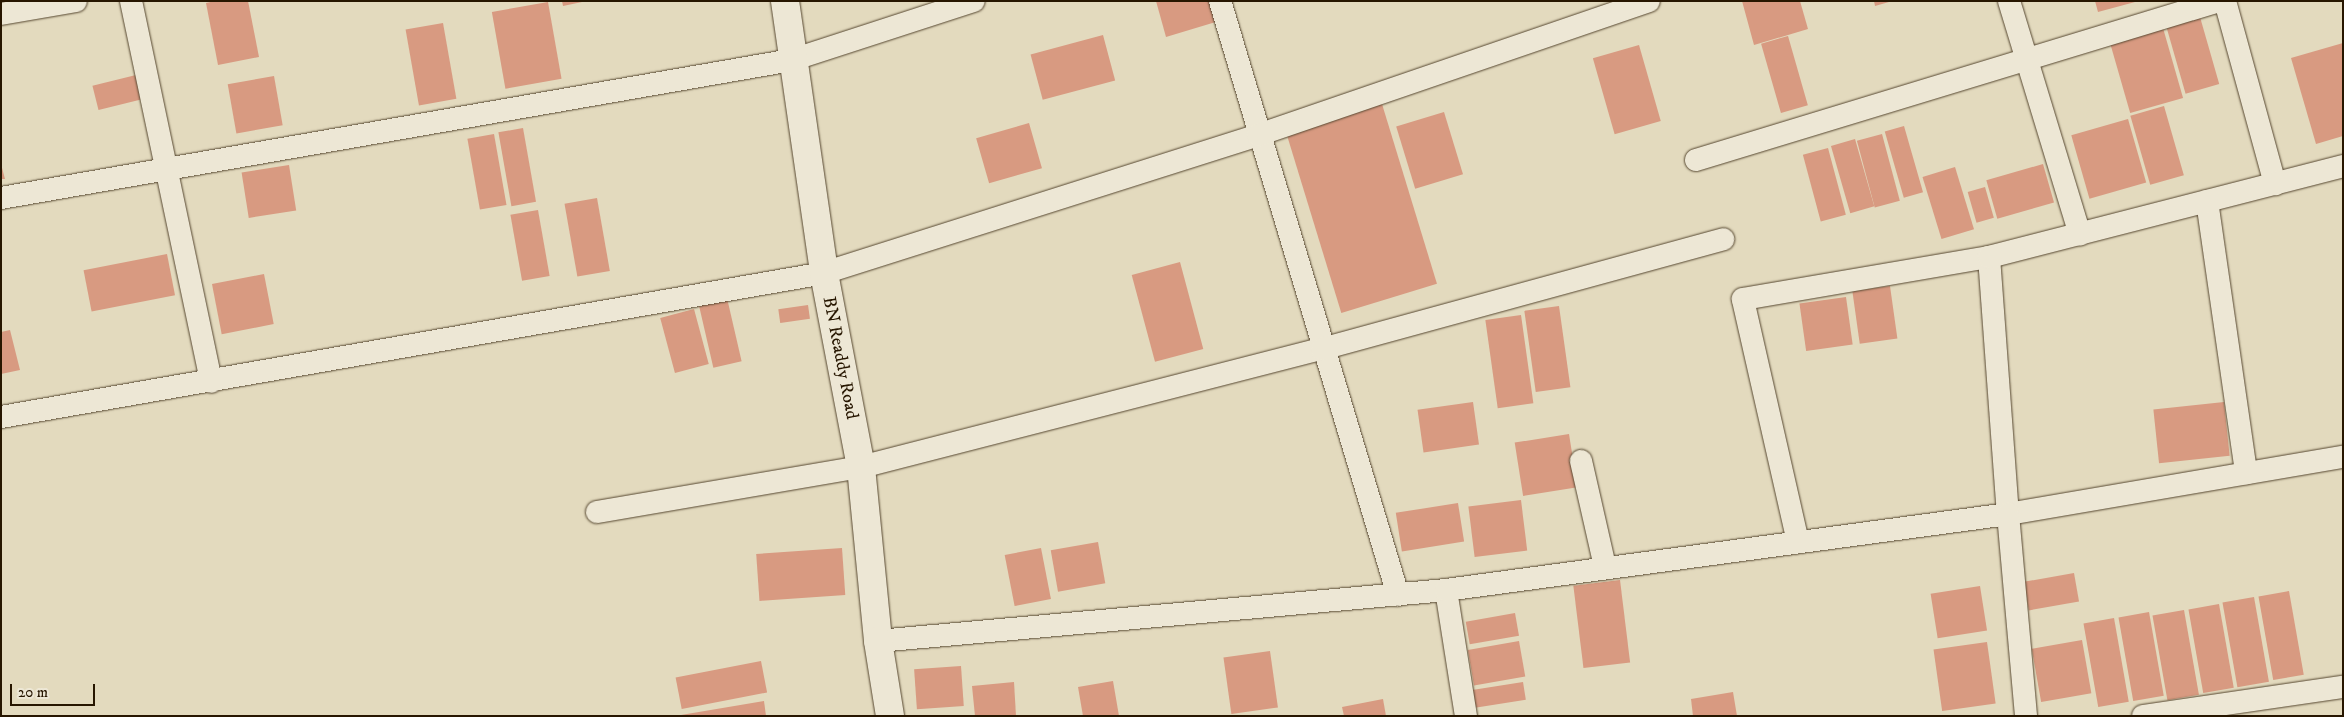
<!DOCTYPE html>
<html>
<head>
<meta charset="utf-8">
<style>
	body { margin:0 }
	#map { position:relative; width:2344px; height:717px; overflow:hidden; background:#e3dabe; font-family:"IM FELL DW Pica",serif }
	div>[style] { position:absolute }
	.building>* { inset:0; background:#d89a81; transform-origin:0 0 }
	.roads { filter:drop-shadow(0 0 1px #564730) drop-shadow(0 0 1px #564730) }
	.street>* { height:22px; margin:-11px; padding:0 11px; transform-origin:11px; border-radius:11px; background:#ede7d5 }
	.secondary>* { height:28px; margin:-14px; padding:0 14px; transform-origin:14px; border-radius:14px; background:#ede7d5 }
	span { translate:-50% -50%; white-space:nowrap; text-align:center; line-height:1.15; -webkit-text-stroke:4px #ede7d5; paint-order:stroke }
	.street-label { font-size:18px; color:#271600 }
	.frame { position:absolute; inset:0; border:2px solid #271600; pointer-events:none }
	.scale { position:absolute; left:10px; top:684px; width:85px; height:22px; box-sizing:border-box; border:2px solid #271600; border-top:0; padding-left:6px; font-size:15px; line-height:18px; white-space:nowrap; color:#271600; -webkit-text-stroke:4px #ede7d5; paint-order:stroke }
</style>
</head>
<body>
<div id="map">
	<div class="building">
		<i style="clip-path:polygon(215px 1px,248px 1px,259px 57px,218px 65px,206px 3px)"></i>
		<i style="clip-path:polygon(562px 1px,582px 1px,582px 2px,563px 6px)"></i>
		<i style="clip-path:polygon(1156px 1px,1213px 1px,1219px 21px,1166px 37px)"></i>
		<i style="clip-path:polygon(1742px 1px,1800px 1px,1808px 29px,1754px 45px)"></i>
		<i style="clip-path:polygon(1874px 1px,1889px 1px,1889px 2px,1875px 6px)"></i>
		<i style="clip-path:polygon(2095px 1px,2135px 1px,2135px 2px,2098px 12px)"></i>
		<i style="left:548px;top:2px;width:78px;height:57px;rotate:80deg"></i>
		<i style="left:2198px;top:10px;width:77px;height:35px;rotate:74deg"></i>
		<i style="left:2161px;top:21px;width:80px;height:55px;rotate:74deg"></i>
		<i style="left:443px;top:23px;width:77px;height:38px;rotate:80deg"></i>
		<i style="left:1103px;top:35px;width:47px;height:75px;rotate:75deg"></i>
		<i style="left:1788px;top:36px;width:72px;height:28px;rotate:74deg"></i>
		<i style="clip-path:polygon(2343px 43px,2343px 136px,2316px 144px,2291px 58px)"></i>
		<i style="left:1639px;top:45px;width:79px;height:48px;rotate:74deg"></i>
		<i style="left:140px;top:74px;width:25px;height:49px;rotate:76deg"></i>
		<i style="left:274px;top:76px;width:50px;height:47px;rotate:80deg"></i>
		<i style="left:1382px;top:104px;width:188px;height:100px;rotate:73deg"></i>
		<i style="left:2164px;top:106px;width:72px;height:35px;rotate:74deg"></i>
		<i style="left:1444px;top:112px;width:65px;height:50px;rotate:73deg"></i>
		<i style="left:2128px;top:119px;width:66px;height:59px;rotate:74deg"></i>
		<i style="left:1029px;top:123px;width:47px;height:55px;rotate:74deg"></i>
		<i style="left:1904px;top:126px;width:69px;height:20px;rotate:74deg"></i>
		<i style="left:523px;top:128px;width:75px;height:25px;rotate:80deg"></i>
		<i style="left:494px;top:134px;width:72px;height:27px;rotate:80deg"></i>
		<i style="left:1882px;top:134px;width:69px;height:26px;rotate:75deg"></i>
		<i style="left:1855px;top:139px;width:70px;height:25px;rotate:74deg"></i>
		<i style="left:1828px;top:148px;width:69px;height:26px;rotate:75deg"></i>
		<i style="clip-path:polygon(1px 164px,5px 179px,1px 179px)"></i>
		<i style="left:2043px;top:164px;width:40px;height:59px;rotate:74deg"></i>
		<i style="left:289px;top:165px;width:46px;height:48px;rotate:81deg"></i>
		<i style="left:1955px;top:167px;width:65px;height:34px;rotate:73deg"></i>
		<i style="left:1985px;top:187px;width:32px;height:18px;rotate:74deg"></i>
		<i style="left:597px;top:198px;width:74px;height:33px;rotate:80deg"></i>
		<i style="left:538px;top:210px;width:67px;height:28px;rotate:80deg"></i>
		<i style="left:167px;top:254px;width:42px;height:85px;rotate:79deg"></i>
		<i style="left:1180px;top:262px;width:90px;height:50px;rotate:75deg"></i>
		<i style="left:264px;top:274px;width:51px;height:53px;rotate:79deg"></i>
		<i style="left:1890px;top:286px;width:53px;height:38px;rotate:82deg"></i>
		<i style="left:1846px;top:297px;width:48px;height:47px;rotate:82deg"></i>
		<i style="left:727px;top:298px;width:65px;height:29px;rotate:77deg"></i>
		<i style="left:808px;top:305px;width:14px;height:30px;rotate:82deg"></i>
		<i style="left:1559px;top:306px;width:82px;height:35px;rotate:82deg"></i>
		<i style="left:694px;top:309px;width:57px;height:35px;rotate:75deg"></i>
		<i style="left:1521px;top:315px;width:89px;height:36px;rotate:82deg"></i>
		<i style="clip-path:polygon(10px 330px,20px 370px,1px 374px,1px 332px)"></i>
		<i style="left:1473px;top:402px;width:43px;height:56px;rotate:82deg"></i>
		<i style="left:2224px;top:402px;width:54px;height:71px;rotate:84deg"></i>
		<i style="left:1569px;top:434px;width:54px;height:55px;rotate:81deg"></i>
		<i style="left:1521px;top:500px;width:51px;height:53px;rotate:83deg"></i>
		<i style="left:1458px;top:503px;width:39px;height:63px;rotate:81deg"></i>
		<i style="left:1098px;top:542px;width:42px;height:48px;rotate:80deg"></i>
		<i style="left:842px;top:548px;width:47px;height:86px;rotate:86deg"></i>
		<i style="left:1041px;top:548px;width:52px;height:37px;rotate:79deg"></i>
		<i style="left:2074px;top:573px;width:29px;height:51px;rotate:80deg"></i>
		<i style="left:1620px;top:580px;width:83px;height:47px;rotate:83deg"></i>
		<i style="left:1980px;top:586px;width:45px;height:50px;rotate:81deg"></i>
		<i style="left:2289px;top:591px;width:85px;height:31px;rotate:80deg"></i>
		<i style="left:2254px;top:597px;width:86px;height:32px;rotate:80deg"></i>
		<i style="left:2219px;top:604px;width:85px;height:31px;rotate:80deg"></i>
		<i style="left:2184px;top:610px;width:86px;height:32px;rotate:80deg"></i>
		<i style="left:2149px;top:612px;width:85px;height:31px;rotate:80deg"></i>
		<i style="left:1515px;top:613px;width:23px;height:50px;rotate:80deg"></i>
		<i style="left:2114px;top:618px;width:85px;height:31px;rotate:80deg"></i>
		<i style="left:2082px;top:640px;width:54px;height:51px;rotate:80deg"></i>
		<i style="left:1519px;top:641px;width:36px;height:52px;rotate:80deg"></i>
		<i style="left:1987px;top:642px;width:62px;height:54px;rotate:82deg"></i>
		<i style="left:1270px;top:651px;width:57px;height:47px;rotate:82deg"></i>
		<i style="left:761px;top:661px;width:32px;height:87px;rotate:79deg"></i>
		<i style="left:961px;top:666px;width:40px;height:47px;rotate:86deg"></i>
		<i style="clip-path:polygon(1113px 681px,1119px 716px,1083px 716px,1078px 687px)"></i>
		<i style="clip-path:polygon(1014px 682px,1016px 716px,975px 716px,972px 686px)"></i>
		<i style="left:1523px;top:682px;width:18px;height:53px;rotate:81deg"></i>
		<i style="clip-path:polygon(1733px 692px,1737px 716px,1693px 716px,1691px 699px)"></i>
		<i style="clip-path:polygon(1383px 699px,1386px 716px,1344px 716px,1342px 707px)"></i>
		<i style="clip-path:polygon(764px 701px,766px 716px,681px 716px,681px 715px)"></i>
	</div>
	<div class="roads">
		<div class="street">
			<i style="left:131px;top:1px;width:389px;rotate:78.1deg"></i>
			<i style="left:1220px;top:1px;width:620px;rotate:73.32deg"></i>
			<i style="left:2009px;top:1px;width:244px;rotate:73.1deg"></i>
			<i style="left:2225px;top:1px;width:190px;rotate:74.7deg"></i>
			<i style="left:1px;top:14px;width:76px;rotate:-9.8deg"></i>
			<i style="left:1696px;top:160px;width:547px;rotate:-16.91deg"></i>
			<i style="left:1px;top:198px;width:803px;rotate:-9.9deg"></i>
			<i style="left:792px;top:60px;width:191px;rotate:-18deg"></i>
			<i style="left:2207px;top:201px;width:275px;rotate:81.8deg"></i>
			<i style="left:1989px;top:257px;width:258px;rotate:85.8deg"></i>
			<i style="left:2008px;top:514px;width:340px;rotate:-9.7deg"></i>
			<i style="left:1px;top:417px;width:836px;rotate:-9.92deg"></i>
			<i style="left:824px;top:273px;width:455px;rotate:-17.6deg"></i>
			<i style="left:1258px;top:135px;width:413px;rotate:-18.9deg"></i>
			<i style="left:1581px;top:461px;width:109px;rotate:77.2deg"></i>
			<i style="left:597px;top:512px;width:268px;rotate:-9.7deg"></i>
			<i style="left:861px;top:467px;width:476px;rotate:-14.4deg"></i>
			<i style="left:1322px;top:349px;width:416px;rotate:-15.3deg"></i>
			<i style="left:1798px;top:542px;width:249px;rotate:-102.8deg"></i>
			<i style="left:1743px;top:299px;width:250px;rotate:-9.7deg"></i>
			<i style="left:1989px;top:257px;width:366px;rotate:-14.4deg"></i>
			<i style="left:1446px;top:590px;width:128px;rotate:81deg"></i>
			<i style="left:878px;top:641px;width:570px;rotate:-5.13deg"></i>
			<i style="left:1446px;top:590px;width:567px;rotate:-7.7deg"></i>
			<i style="left:2008px;top:514px;width:203px;rotate:84.9deg"></i>
			<i style="left:2143px;top:716px;width:202px;rotate:-8.3deg"></i>
		</div>
		<div class="secondary">
			<i style="left:785px;top:1px;width:275px;rotate:81.8deg"></i>
			<i style="left:824px;top:273px;width:197px;rotate:79.2deg"></i>
			<i style="left:861px;top:467px;width:175px;rotate:84.4deg"></i>
			<i style="left:878px;top:641px;width:76px;rotate:80.9deg"></i>
		</div>
	</div>
	<div class="street-label">
		<span style="left:840px;top:358px;rotate:79deg">BN Readdy Road</span>
	</div>
	<div class="frame"></div>
	<div class="scale">20 m</div>
</div>
</body>
</html>
